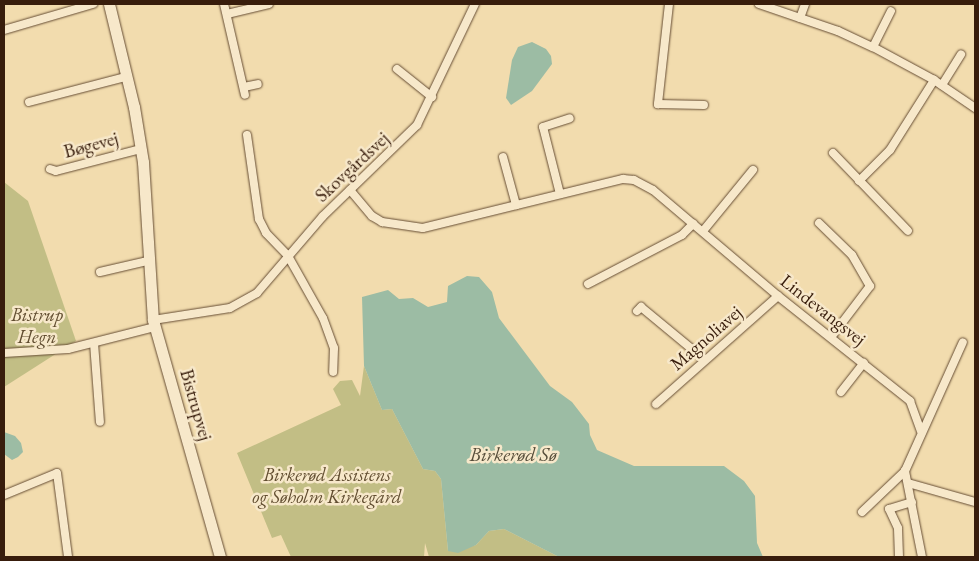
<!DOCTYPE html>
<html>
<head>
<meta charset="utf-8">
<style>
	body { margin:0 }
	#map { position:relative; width:979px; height:561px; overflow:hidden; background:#f2dcae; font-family:"EB Garamond",serif }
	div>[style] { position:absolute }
	.green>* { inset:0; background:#c2be85 }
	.water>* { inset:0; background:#9cbca4 }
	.roads { filter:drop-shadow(0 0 1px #664d34) drop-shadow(0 0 1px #664d34) }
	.street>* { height:8px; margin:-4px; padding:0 4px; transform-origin:4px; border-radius:4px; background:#f7e8ca }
	.secondary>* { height:11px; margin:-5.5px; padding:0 5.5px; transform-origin:5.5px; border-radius:5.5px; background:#f7e8ca }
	span { translate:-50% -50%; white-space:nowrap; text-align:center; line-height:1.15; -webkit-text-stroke:5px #f7e8ca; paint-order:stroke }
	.street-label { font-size:19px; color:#381d0c }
	.park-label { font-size:19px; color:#614d30; font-style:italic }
	.water-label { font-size:20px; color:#564d3a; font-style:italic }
	.frame { position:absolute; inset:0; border:5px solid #381d0c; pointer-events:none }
</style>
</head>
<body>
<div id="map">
	<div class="green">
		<i style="clip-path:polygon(4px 182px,28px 201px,76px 341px,4px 387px)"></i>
		<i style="clip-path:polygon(364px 366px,382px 410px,392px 409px,423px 469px,435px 471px,441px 479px,448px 551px,476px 545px,489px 531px,504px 529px,559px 557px,429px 557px,425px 543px,424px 557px,291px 557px,281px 535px,272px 538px,237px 453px,341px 405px,333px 389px,340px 381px,352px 380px,360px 396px)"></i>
	</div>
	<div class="water">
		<i style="clip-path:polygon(532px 42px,546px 49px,551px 56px,552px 64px,532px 91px,511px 105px,506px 98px,512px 60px,518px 47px)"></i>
		<i style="clip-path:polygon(467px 276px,479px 277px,492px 292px,499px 318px,550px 386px,572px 402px,589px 424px,590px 435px,597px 450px,634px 466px,724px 466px,744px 481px,755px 496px,757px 543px,763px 557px,559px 557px,504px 529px,489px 531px,476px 545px,458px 553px,448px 551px,441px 479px,435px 471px,423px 469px,392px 409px,382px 410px,364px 366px,362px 297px,388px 290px,399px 299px,413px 298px,428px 307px,447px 302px,448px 286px)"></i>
		<i style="clip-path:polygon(4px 432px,15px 436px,21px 443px,23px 452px,18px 457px,12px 460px,4px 454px)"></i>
	</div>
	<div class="roads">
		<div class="street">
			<i style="left:224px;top:4px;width:93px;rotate:77deg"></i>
			<i style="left:669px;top:4px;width:101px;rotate:96.3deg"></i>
			<i style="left:658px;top:104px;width:46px;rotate:1.2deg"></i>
			<i style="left:759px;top:4px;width:83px;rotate:18.9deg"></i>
			<i style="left:838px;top:31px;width:38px;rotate:25deg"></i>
			<i style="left:873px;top:47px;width:69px;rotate:28.4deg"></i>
			<i style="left:934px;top:80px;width:50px;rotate:34.3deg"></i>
			<i style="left:227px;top:14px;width:43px;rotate:-13.4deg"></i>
			<i style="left:800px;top:18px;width:15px;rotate:-70deg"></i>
			<i style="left:4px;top:30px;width:93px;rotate:-16.3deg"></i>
			<i style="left:873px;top:47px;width:40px;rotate:-63.4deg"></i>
			<i style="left:397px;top:69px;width:45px;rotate:38.7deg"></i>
			<i style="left:942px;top:85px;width:36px;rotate:-58deg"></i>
			<i style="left:244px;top:87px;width:14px;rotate:-12deg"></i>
			<i style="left:29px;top:102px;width:100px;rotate:-14.5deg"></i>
			<i style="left:247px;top:135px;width:85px;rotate:81.9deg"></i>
			<i style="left:259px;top:219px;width:16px;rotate:63deg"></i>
			<i style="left:266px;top:233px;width:32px;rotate:46deg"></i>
			<i style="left:288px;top:256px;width:71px;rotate:60.6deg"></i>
			<i style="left:323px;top:318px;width:32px;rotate:70deg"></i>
			<i style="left:334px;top:348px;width:24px;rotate:92deg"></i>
			<i style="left:833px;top:153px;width:108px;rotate:46.1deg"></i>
			<i style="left:503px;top:157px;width:50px;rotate:74.8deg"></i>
			<i style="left:50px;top:169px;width:6px;rotate:18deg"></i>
			<i style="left:56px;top:171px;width:88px;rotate:-14.5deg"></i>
			<i style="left:859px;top:181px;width:44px;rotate:-45deg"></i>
			<i style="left:890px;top:150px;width:83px;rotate:-57.8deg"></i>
			<i style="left:350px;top:190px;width:34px;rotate:50deg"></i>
			<i style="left:372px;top:216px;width:12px;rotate:31deg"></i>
			<i style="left:382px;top:222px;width:41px;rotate:8.3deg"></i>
			<i style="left:423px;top:228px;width:206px;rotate:-13.8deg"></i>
			<i style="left:623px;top:179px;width:11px;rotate:5deg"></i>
			<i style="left:634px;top:180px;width:21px;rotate:28deg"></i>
			<i style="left:653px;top:190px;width:164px;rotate:40.3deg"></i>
			<i style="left:778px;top:296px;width:169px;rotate:38.5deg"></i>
			<i style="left:910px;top:401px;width:32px;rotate:70deg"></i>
			<i style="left:560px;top:194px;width:69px;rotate:-104.2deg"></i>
			<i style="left:543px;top:127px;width:28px;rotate:-18deg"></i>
			<i style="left:819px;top:223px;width:46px;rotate:44.1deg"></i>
			<i style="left:852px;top:255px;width:36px;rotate:60deg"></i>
			<i style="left:870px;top:286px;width:63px;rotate:127.2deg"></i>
			<i style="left:703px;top:231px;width:79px;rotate:-50.7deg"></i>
			<i style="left:100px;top:272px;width:48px;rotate:-13.2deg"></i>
			<i style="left:588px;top:284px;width:106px;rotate:-27.5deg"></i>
			<i style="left:682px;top:235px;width:16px;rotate:-45deg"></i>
			<i style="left:637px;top:311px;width:6px;rotate:-45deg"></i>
			<i style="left:641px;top:307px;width:83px;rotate:39.6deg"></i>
			<i style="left:153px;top:320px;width:78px;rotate:-8.9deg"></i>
			<i style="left:230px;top:308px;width:31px;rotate:-29deg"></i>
			<i style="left:257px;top:293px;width:101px;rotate:-49.4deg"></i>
			<i style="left:323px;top:216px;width:131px;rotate:-44.1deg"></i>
			<i style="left:417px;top:125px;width:134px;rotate:-64.4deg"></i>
			<i style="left:94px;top:343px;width:79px;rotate:85.7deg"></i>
			<i style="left:4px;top:353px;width:64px;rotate:-3.6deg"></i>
			<i style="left:68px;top:349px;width:90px;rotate:-14.2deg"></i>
			<i style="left:841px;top:392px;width:37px;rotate:-52deg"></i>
			<i style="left:656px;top:404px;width:163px;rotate:-41.5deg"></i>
			<i style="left:908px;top:483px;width:70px;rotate:15.8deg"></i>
			<i style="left:4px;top:495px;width:57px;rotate:-22.5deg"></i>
			<i style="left:57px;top:473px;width:85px;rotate:82.5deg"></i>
			<i style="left:862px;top:512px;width:59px;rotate:-43.6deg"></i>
			<i style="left:899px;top:557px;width:29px;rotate:-92deg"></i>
			<i style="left:898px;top:528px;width:21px;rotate:-115deg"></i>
			<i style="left:889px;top:509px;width:24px;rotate:-17deg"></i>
			<i style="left:922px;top:557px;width:88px;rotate:-101.2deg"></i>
			<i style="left:905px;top:471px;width:141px;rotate:-65.8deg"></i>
		</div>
		<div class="secondary">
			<i style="left:109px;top:4px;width:106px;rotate:76.4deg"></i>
			<i style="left:134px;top:107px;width:56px;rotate:80.7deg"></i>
			<i style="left:143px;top:162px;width:158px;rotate:86.4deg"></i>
			<i style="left:153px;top:320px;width:246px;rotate:74.2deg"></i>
		</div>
	</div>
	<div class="street-label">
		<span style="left:91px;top:145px;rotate:-15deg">Bøgevej</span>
		<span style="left:352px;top:167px;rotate:-43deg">Skovgårdsvej</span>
		<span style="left:823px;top:310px;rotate:38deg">Lindevangsvej</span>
		<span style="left:706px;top:338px;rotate:-41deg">Magnoliavej</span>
		<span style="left:196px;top:405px;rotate:74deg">Bistrupvej</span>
	</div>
	<div class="park-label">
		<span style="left:37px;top:326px">Bistrup<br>Hegn</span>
		<span style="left:327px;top:486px">Birkerød Assistens<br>og Søholm Kirkegård</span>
	</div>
	<div class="water-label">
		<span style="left:513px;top:454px">Birkerød Sø</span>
	</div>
	<div class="frame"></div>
</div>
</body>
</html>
